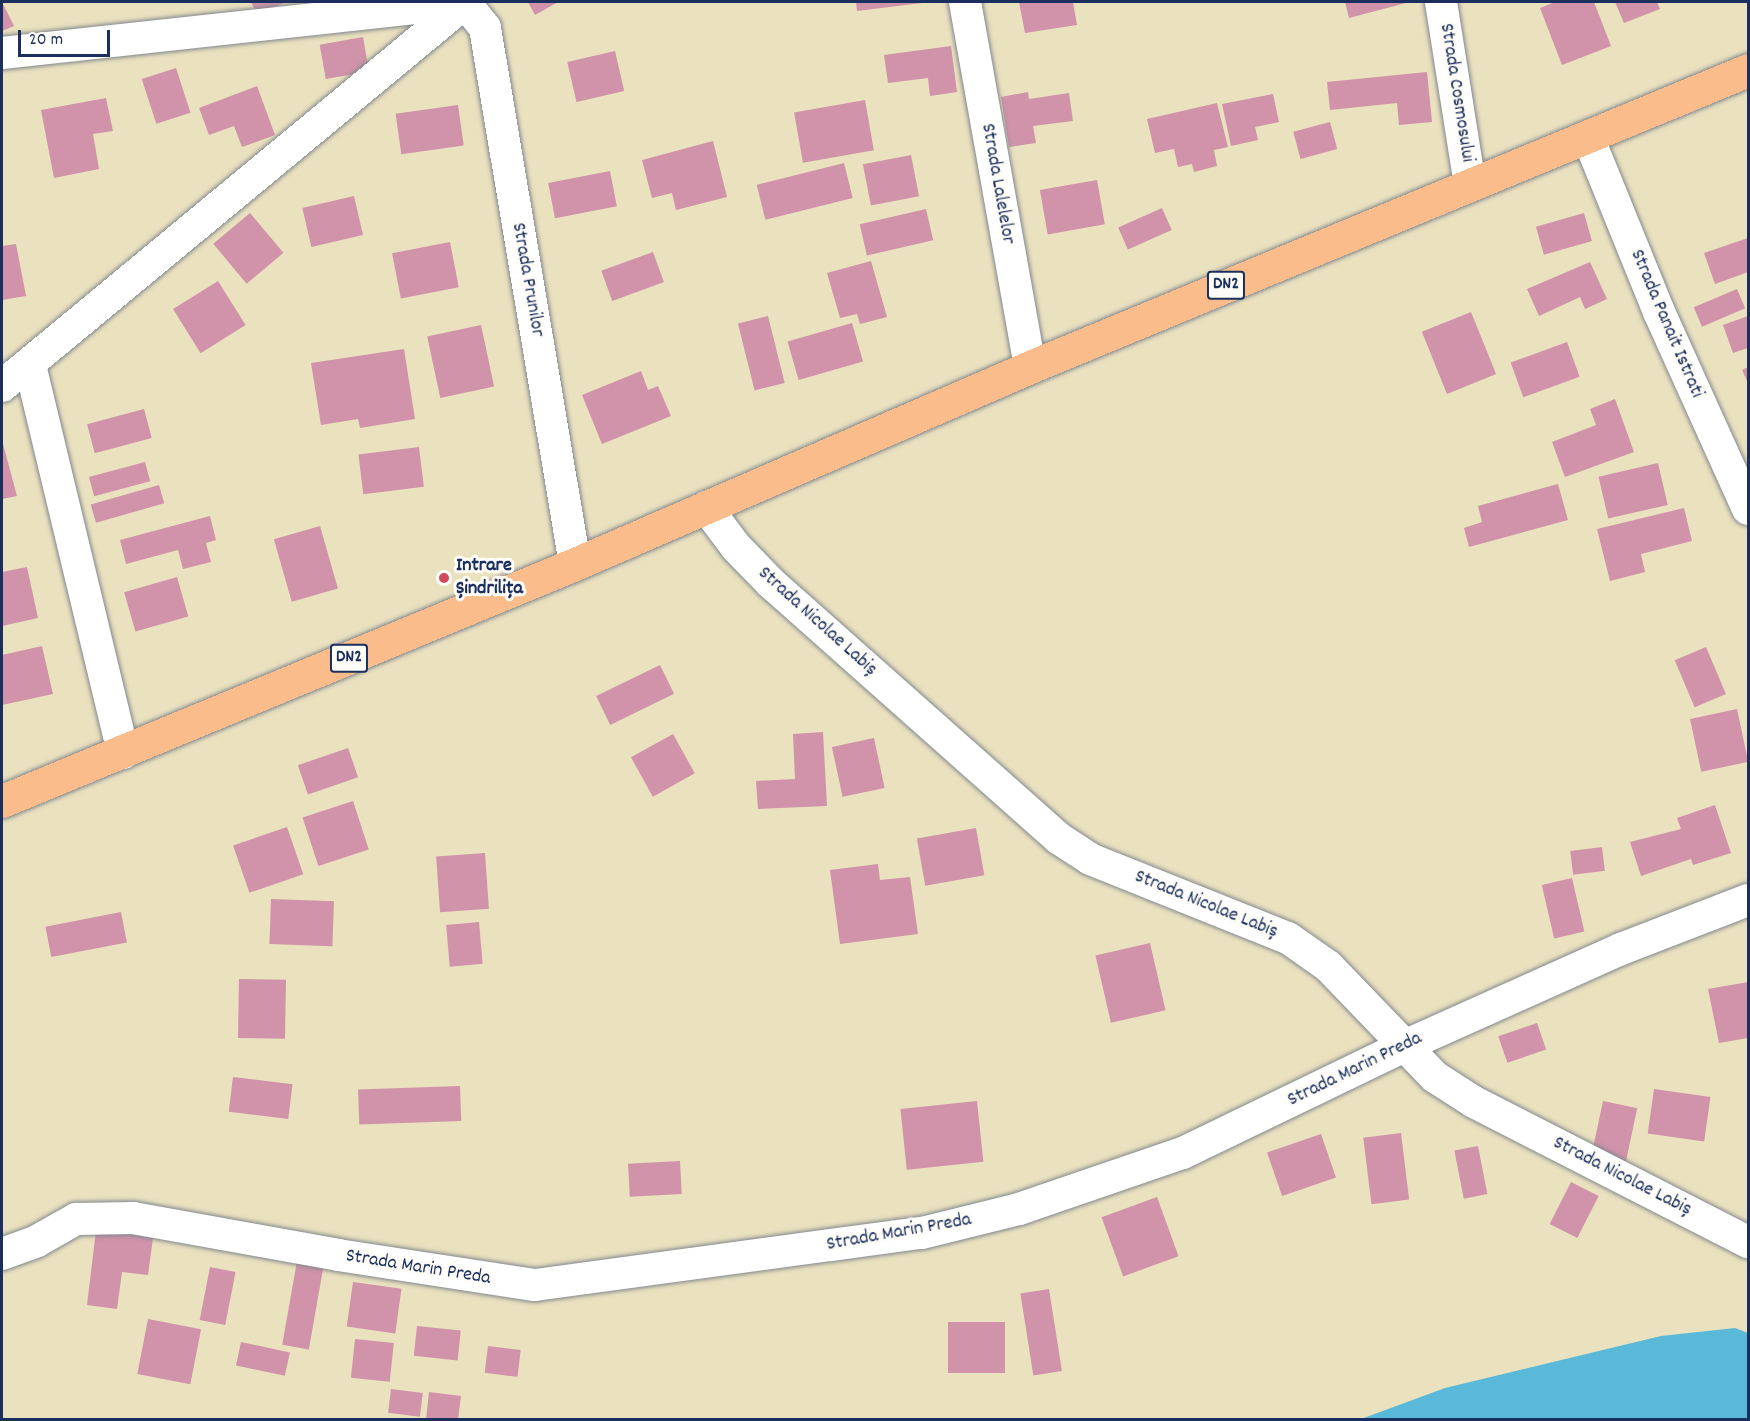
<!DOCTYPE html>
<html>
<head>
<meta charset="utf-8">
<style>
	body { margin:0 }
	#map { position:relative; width:1750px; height:1421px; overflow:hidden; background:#eae1bf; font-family:Dekko,sans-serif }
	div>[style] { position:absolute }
	.water>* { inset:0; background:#5ab9d8 }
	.building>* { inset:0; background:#d093a9; transform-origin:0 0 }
	.roads { filter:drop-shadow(0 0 2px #82888e) drop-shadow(0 0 2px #82888e) }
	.street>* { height:32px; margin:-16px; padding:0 16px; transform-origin:16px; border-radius:16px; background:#fff }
	.highway>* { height:33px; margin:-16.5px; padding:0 16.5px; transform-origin:16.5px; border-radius:16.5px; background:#f9bc8a }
	.dots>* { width:16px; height:16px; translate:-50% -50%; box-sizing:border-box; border:3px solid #fdfcf7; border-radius:50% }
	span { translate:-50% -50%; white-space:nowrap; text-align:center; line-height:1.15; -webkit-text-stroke:6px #fdfcf7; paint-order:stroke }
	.shield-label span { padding:2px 4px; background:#fdfcf7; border:2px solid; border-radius:4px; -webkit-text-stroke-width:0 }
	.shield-label { font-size:18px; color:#1b2f5e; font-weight:700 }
	.street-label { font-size:20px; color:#1b2f5e }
	.poi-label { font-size:20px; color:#1b2f5e; font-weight:700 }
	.left { translate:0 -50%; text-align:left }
	.frame { position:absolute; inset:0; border:3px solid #1b2f5e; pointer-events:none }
	.scale { position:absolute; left:18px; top:30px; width:92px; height:27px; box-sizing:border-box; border:3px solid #1b2f5e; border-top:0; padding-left:8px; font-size:18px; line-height:21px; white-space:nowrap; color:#1b2f5e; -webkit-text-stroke:4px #fdfcf7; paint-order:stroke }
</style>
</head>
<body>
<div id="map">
	<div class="water">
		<i style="clip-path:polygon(1735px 1328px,1748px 1333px,1748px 1419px,1361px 1419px,1445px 1388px,1661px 1336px)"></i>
	</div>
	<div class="building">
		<i style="clip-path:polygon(2px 2px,14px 26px,2px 31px)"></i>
		<i style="clip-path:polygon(251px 2px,286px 2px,258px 15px)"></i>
		<i style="clip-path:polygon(528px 2px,558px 2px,535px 15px)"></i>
		<i style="clip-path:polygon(856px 2px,922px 2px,922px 3px,857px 11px)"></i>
		<i style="clip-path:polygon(1019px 2px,1073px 2px,1077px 25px,1025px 33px)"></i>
		<i style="clip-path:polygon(1345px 2px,1405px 2px,1406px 3px,1349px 18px)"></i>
		<i style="clip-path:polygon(1555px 2px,1594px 2px,1611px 46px,1562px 65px,1540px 8px)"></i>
		<i style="clip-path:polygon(1615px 2px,1657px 2px,1660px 9px,1624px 23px)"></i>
		<i style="left:363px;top:37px;width:35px;height:44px;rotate:80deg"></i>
		<i style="clip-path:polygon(951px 46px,957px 92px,930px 96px,928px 78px,888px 83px,884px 55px)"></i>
		<i style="left:615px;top:51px;width:41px;height:49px;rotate:77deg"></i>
		<i style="left:176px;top:68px;width:47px;height:36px;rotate:72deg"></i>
		<i style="clip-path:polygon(1427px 72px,1432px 122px,1399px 125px,1397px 103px,1330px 110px,1327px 82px)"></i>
		<i style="clip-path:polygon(257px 86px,275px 135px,242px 147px,234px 126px,209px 135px,199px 108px)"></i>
		<i style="clip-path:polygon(1028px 92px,1029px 99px,1069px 93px,1073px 121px,1033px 126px,1036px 143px,1009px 147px,1001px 97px)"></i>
		<i style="clip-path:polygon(1273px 94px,1279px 122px,1255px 127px,1258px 140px,1231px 146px,1222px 104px)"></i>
		<i style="clip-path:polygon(106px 98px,113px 131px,93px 134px,99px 169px,54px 178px,41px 110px)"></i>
		<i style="left:865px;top:100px;width:51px;height:72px;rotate:80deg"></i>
		<i style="clip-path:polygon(1217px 103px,1228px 147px,1214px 150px,1217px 166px,1194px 172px,1192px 164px,1178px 167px,1174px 149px,1155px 153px,1147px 119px)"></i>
		<i style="left:458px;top:105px;width:41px;height:63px;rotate:82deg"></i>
		<i style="left:1330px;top:122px;width:28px;height:38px;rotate:75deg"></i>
		<i style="clip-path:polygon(713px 141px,727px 197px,676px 210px,672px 193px,652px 198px,642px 160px)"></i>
		<i style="left:911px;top:155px;width:42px;height:49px;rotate:79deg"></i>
		<i style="left:844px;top:163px;width:36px;height:90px;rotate:76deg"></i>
		<i style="left:610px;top:171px;width:36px;height:63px;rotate:79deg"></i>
		<i style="left:1097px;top:180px;width:45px;height:58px;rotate:80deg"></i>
		<i style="left:354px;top:196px;width:40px;height:53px;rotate:77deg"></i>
		<i style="left:1162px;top:208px;width:24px;height:48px;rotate:66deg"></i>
		<i style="left:926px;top:209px;width:32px;height:68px;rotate:77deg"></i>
		<i style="left:250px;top:213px;width:52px;height:48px;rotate:50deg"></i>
		<i style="left:1584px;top:213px;width:29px;height:50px;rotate:74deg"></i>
		<i style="clip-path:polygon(1748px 238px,1748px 272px,1715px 284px,1704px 253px)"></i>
		<i style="left:450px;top:242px;width:46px;height:59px;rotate:79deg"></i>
		<i style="clip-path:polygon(16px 244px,26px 296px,2px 300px,2px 246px)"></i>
		<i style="left:653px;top:252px;width:32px;height:55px;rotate:70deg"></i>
		<i style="clip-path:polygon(871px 261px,887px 317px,860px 324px,857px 314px,840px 318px,827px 273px)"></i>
		<i style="clip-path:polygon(1590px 262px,1607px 299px,1585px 309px,1580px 297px,1539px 316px,1527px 289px)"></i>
		<i style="left:218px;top:281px;width:52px;height:53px;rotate:58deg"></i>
		<i style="left:1737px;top:289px;width:21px;height:47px;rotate:67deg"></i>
		<i style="left:1471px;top:312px;width:67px;height:53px;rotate:68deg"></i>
		<i style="left:768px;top:316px;width:69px;height:31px;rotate:76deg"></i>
		<i style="clip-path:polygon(1748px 316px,1748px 348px,1733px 353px,1723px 325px)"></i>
		<i style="left:852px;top:323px;width:40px;height:67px;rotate:74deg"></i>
		<i style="left:481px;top:325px;width:63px;height:55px;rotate:78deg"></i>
		<i style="left:1567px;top:342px;width:37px;height:60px;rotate:70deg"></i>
		<i style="clip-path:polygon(404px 349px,415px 419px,360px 428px,358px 419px,321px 425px,311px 363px)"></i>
		<i style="clip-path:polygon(1748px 367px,1748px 383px,1742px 370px)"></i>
		<i style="clip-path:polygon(641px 371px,648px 390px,658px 386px,671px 416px,602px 444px,582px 395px)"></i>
		<i style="clip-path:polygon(1615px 399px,1634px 452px,1565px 477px,1552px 442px,1596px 425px,1590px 409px)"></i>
		<i style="left:144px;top:409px;width:30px;height:59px;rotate:75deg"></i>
		<i style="clip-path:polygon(2px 440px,17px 496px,2px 499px)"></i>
		<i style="left:419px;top:447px;width:40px;height:61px;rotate:83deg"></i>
		<i style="left:145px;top:462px;width:20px;height:58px;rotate:75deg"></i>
		<i style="left:1658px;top:463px;width:43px;height:61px;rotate:77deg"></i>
		<i style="clip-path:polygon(1558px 484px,1568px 520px,1469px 547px,1464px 528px,1482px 522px,1478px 506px)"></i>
		<i style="left:159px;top:485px;width:19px;height:71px;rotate:74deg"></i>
		<i style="clip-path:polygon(1684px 508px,1692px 541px,1641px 554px,1645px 572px,1610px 581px,1597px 529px)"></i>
		<i style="clip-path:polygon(210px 516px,216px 540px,206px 543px,211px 562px,183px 569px,178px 550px,126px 564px,120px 540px)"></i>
		<i style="left:320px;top:526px;width:65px;height:48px;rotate:74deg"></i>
		<i style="clip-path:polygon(27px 567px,38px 618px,2px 626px,2px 572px)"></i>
		<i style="left:177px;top:577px;width:41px;height:55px;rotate:74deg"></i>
		<i style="clip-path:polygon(42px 646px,53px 694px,2px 705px,2px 655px)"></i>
		<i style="left:1706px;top:647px;width:51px;height:34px;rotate:67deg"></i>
		<i style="left:660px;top:665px;width:32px;height:71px;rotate:64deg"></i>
		<i style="left:1737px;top:709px;width:54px;height:48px;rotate:78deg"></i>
		<i style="clip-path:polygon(823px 732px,827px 806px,758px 809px,756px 781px,795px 779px,793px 734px)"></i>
		<i style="left:673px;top:734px;width:45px;height:48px;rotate:61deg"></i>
		<i style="left:874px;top:738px;width:51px;height:43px;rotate:78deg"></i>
		<i style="left:348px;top:748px;width:31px;height:53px;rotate:71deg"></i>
		<i style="left:353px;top:801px;width:51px;height:53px;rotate:72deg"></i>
		<i style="clip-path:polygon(1715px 805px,1731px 853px,1693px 865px,1691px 859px,1641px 876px,1630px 842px,1681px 829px,1677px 818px)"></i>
		<i style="left:287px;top:827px;width:50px;height:57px;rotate:71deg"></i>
		<i style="left:976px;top:828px;width:48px;height:60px;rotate:80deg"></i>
		<i style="left:1602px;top:847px;width:24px;height:32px;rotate:83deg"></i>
		<i style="left:485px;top:853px;width:56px;height:49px;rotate:86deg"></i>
		<i style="clip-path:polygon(878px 864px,880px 880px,910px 877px,918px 934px,840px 944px,830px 870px)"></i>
		<i style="left:1572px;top:878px;width:55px;height:31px;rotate:77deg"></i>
		<i style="left:271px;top:899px;width:63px;height:45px;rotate:2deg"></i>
		<i style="left:121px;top:912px;width:31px;height:77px;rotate:79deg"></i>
		<i style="left:479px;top:922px;width:42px;height:33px;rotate:85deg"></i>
		<i style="left:1150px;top:943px;width:69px;height:56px;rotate:77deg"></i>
		<i style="left:239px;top:979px;width:47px;height:59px;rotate:1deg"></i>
		<i style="clip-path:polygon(1748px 982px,1748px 1038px,1719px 1043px,1708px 989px)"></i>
		<i style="left:1537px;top:1023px;width:28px;height:41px;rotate:71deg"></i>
		<i style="left:233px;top:1077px;width:60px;height:35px;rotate:7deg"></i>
		<i style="left:460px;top:1086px;width:35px;height:102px;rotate:88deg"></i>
		<i style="left:1654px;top:1089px;width:57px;height:45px;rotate:8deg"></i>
		<i style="left:977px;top:1101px;width:61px;height:77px;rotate:84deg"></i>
		<i style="left:1603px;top:1101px;width:35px;height:60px;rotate:12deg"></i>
		<i style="left:1401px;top:1133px;width:67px;height:38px;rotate:83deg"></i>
		<i style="left:1321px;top:1134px;width:46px;height:57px;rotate:71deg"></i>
		<i style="left:1478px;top:1146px;width:49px;height:24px;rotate:79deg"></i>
		<i style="left:680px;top:1161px;width:33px;height:52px;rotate:87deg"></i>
		<i style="left:1571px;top:1182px;width:31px;height:47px;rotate:27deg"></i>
		<i style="left:1157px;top:1197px;width:63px;height:59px;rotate:70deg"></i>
		<i style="clip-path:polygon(96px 1230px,153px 1238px,148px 1275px,122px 1272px,117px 1309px,87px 1305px)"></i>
		<i style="left:297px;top:1261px;width:27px;height:85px;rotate:10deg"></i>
		<i style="left:210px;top:1267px;width:26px;height:54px;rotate:11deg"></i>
		<i style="left:353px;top:1282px;width:49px;height:45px;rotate:8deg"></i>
		<i style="left:1049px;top:1289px;width:83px;height:29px;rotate:81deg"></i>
		<i style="left:148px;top:1319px;width:54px;height:56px;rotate:11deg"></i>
		<i style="left:1005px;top:1322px;width:51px;height:57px;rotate:90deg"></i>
		<i style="left:417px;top:1326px;width:44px;height:30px;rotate:6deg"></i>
		<i style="left:355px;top:1339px;width:39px;height:39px;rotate:6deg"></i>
		<i style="left:241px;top:1342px;width:50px;height:24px;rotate:12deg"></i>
		<i style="left:488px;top:1346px;width:33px;height:27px;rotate:7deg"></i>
		<i style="left:391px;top:1389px;width:32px;height:24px;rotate:7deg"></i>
		<i style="clip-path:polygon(429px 1392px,461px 1396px,458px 1420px,426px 1420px)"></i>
	</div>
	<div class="roads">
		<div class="street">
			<i style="left:965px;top:2px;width:371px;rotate:79.9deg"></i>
			<i style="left:1441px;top:2px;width:185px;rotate:81deg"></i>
			<i style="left:2px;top:53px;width:466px;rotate:-6.2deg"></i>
			<i style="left:465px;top:3px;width:32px;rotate:51deg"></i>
			<i style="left:485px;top:28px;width:544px;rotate:80.47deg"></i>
			<i style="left:1588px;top:137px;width:189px;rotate:67.9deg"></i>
			<i style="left:1659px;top:312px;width:216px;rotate:65.7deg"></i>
			<i style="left:30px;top:365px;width:399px;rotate:76.5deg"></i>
			<i style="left:2px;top:386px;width:602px;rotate:-39.61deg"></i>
			<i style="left:706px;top:507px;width:50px;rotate:53.1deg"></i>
			<i style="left:736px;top:547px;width:50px;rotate:45.8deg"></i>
			<i style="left:771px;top:583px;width:384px;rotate:41.6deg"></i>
			<i style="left:1058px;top:838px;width:38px;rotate:33deg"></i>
			<i style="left:1090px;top:859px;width:213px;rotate:21.8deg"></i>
			<i style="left:1288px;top:938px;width:49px;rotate:35deg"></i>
			<i style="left:1328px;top:966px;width:154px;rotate:46.1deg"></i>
			<i style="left:1435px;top:1077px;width:46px;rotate:32.7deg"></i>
			<i style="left:1474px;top:1102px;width:308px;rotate:27.1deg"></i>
			<i style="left:2px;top:1254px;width:37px;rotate:-20deg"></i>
			<i style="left:37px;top:1241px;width:45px;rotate:-29.4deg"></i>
			<i style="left:76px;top:1219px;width:57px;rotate:-1deg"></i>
			<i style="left:133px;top:1218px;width:208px;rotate:10.2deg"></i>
			<i style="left:338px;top:1255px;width:199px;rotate:8.7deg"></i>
			<i style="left:535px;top:1285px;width:390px;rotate:-7.7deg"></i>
			<i style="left:922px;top:1233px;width:100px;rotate:-13.9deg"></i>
			<i style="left:1019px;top:1209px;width:173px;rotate:-18.9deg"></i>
			<i style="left:1183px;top:1153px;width:243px;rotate:-25.8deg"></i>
			<i style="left:1402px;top:1047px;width:240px;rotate:-24.1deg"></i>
			<i style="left:1621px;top:949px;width:136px;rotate:-21.1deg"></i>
		</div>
		<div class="highway">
			<i style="left:2px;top:801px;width:620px;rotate:-22.47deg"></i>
			<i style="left:575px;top:564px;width:496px;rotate:-23.4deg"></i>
			<i style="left:1030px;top:367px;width:777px;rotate:-22.47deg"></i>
		</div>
	</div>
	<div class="dots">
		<i style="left:444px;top:578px;background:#d1495b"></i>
	</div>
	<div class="shield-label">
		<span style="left:1226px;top:285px">DN2</span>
		<span style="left:349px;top:658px">DN2</span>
	</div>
	<div class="street-label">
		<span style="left:1456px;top:93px;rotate:81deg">Strada Cosmosului</span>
		<span style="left:997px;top:184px;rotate:80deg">Strada Lalelelor</span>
		<span style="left:527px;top:280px;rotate:80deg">Strada Prunilor</span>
		<span style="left:1666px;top:324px;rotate:67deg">Strada Panait Istrati</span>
		<span style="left:817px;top:622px;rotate:42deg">Strada Nicolae Labiș</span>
		<span style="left:1206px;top:905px;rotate:22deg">Strada Nicolae Labiș</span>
		<span style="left:1355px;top:1070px;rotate:-26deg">Strada Marin Preda</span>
		<span style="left:1622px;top:1177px;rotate:27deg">Strada Nicolae Labiș</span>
		<span style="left:899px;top:1233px;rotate:-10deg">Strada Marin Preda</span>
		<span style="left:418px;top:1268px;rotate:9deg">Strada Marin Preda</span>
	</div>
	<div class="poi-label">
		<span class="left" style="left:456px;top:578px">Intrare<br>Șindrilița</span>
	</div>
	<div class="frame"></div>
	<div class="scale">20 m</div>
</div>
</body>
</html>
